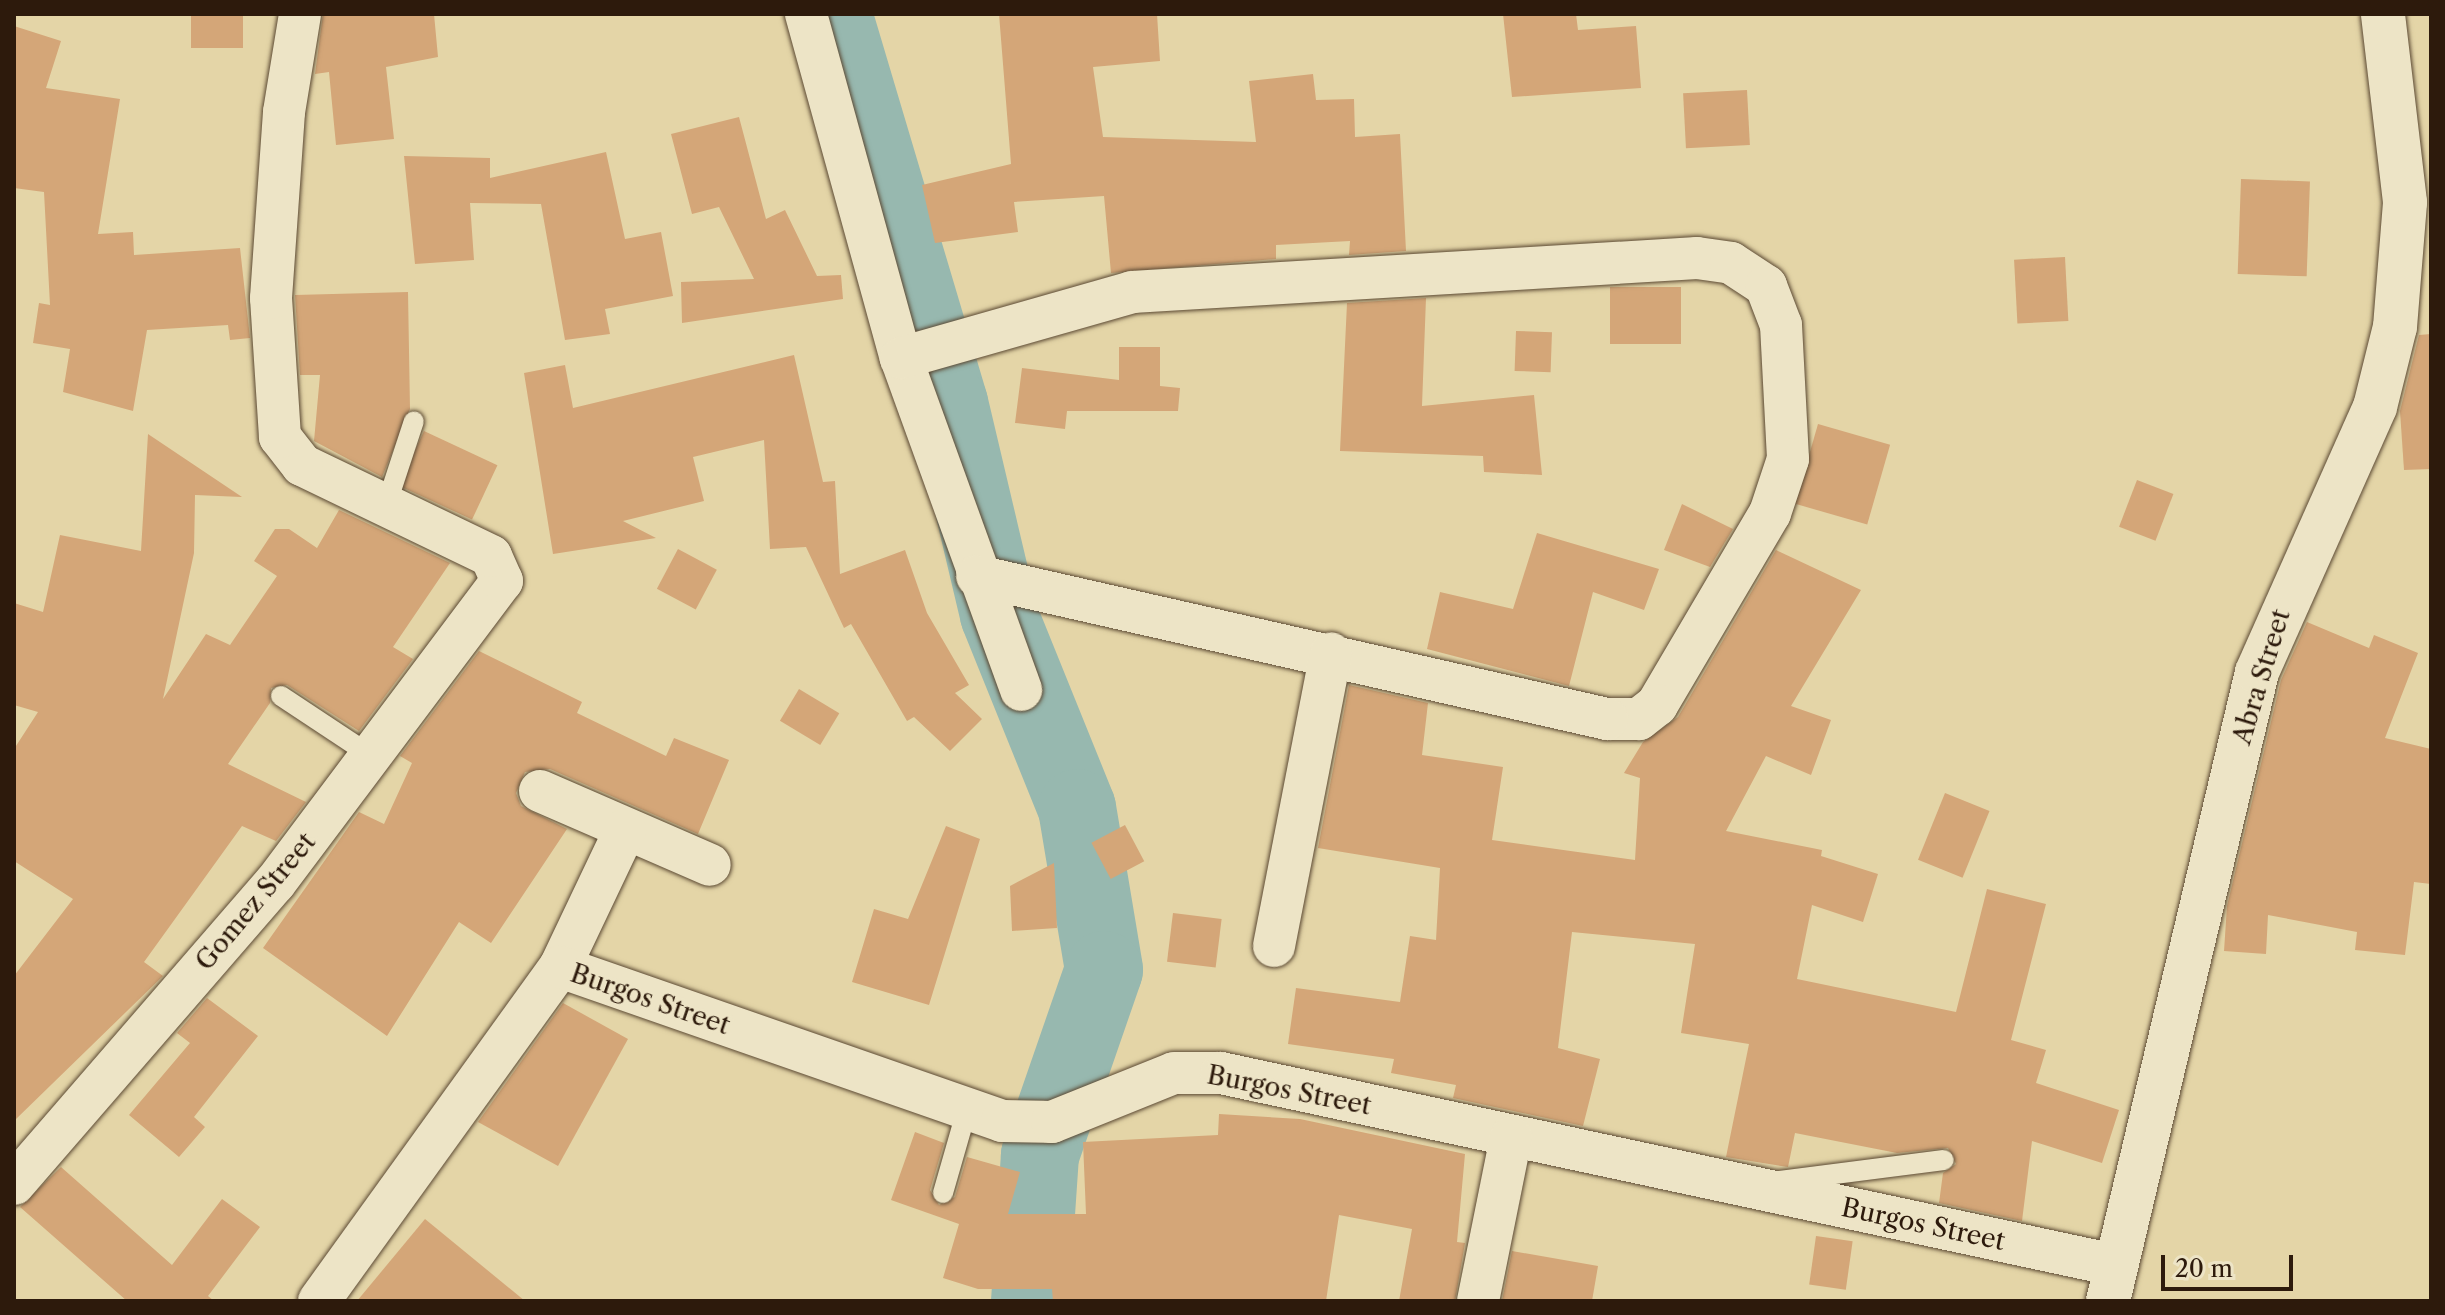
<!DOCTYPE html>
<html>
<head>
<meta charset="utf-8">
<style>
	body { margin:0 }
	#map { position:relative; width:2445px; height:1315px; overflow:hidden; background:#e4d5a7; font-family:"Libre Caslon Text",serif }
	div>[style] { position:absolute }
	.river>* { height:78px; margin:-39px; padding:0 39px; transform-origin:39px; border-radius:39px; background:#97b8af }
	.building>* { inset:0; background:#d4a678; transform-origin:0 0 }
	.roads { filter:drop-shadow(0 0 2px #5b4933) drop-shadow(0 0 2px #5b4933) }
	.service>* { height:20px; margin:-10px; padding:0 10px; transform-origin:10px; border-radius:10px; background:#ede4c6 }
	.minor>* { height:42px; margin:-21px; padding:0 21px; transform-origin:21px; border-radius:21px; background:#ede4c6 }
	.tertiary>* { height:44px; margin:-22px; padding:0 22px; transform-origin:22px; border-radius:22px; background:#ede4c6 }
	span { translate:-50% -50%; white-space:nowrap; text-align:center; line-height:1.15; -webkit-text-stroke:6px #ede4c6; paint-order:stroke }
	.street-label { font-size:26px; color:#2d1a0c }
	.frame { position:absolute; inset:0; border:16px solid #2d1a0c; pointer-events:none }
	.scale { position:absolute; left:2161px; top:1255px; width:132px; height:36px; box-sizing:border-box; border:4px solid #2d1a0c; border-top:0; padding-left:10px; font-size:24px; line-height:28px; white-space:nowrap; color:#2d1a0c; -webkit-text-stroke:6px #ede4c6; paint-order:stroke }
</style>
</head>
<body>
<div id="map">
	<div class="river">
		<i style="left:833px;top:14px;width:406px;rotate:73.4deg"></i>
		<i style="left:949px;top:403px;width:218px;rotate:76.7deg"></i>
		<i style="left:999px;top:615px;width:208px;rotate:68deg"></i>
		<i style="left:1077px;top:808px;width:164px;rotate:80.5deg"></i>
		<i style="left:1104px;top:970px;width:196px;rotate:109.1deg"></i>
		<i style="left:1040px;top:1155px;width:146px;rotate:93.9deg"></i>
	</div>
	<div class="building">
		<i style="left:191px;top:14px;width:52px;height:34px"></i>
		<i style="clip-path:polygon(323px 14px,434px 14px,438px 57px,386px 67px,394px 139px,336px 145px,329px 72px,315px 74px)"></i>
		<i style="clip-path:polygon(999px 14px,1157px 14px,1160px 61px,1093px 67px,1103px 137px,1256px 142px,1249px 81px,1313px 74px,1316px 100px,1354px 99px,1355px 137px,1400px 134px,1406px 251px,1349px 255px,1350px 241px,1276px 245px,1276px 259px,1111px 273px,1104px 196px,1014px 202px,1018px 232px,935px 243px,922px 185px,1011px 164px)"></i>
		<i style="clip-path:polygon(1503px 14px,1576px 14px,1578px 30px,1636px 26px,1641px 88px,1512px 97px)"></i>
		<i style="clip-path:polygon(14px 26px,61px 41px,46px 88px,120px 99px,98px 234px,133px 232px,134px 255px,240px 248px,250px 338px,230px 340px,228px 325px,147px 330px,133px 411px,63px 392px,70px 349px,33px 343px,39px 303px,50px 305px,44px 192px,14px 188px)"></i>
		<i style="left:1747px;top:90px;width:55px;height:64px;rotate:87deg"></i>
		<i style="clip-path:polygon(739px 117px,766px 219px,785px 210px,817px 276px,841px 275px,843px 299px,682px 323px,681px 282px,754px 279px,719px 207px,692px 214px,671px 134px)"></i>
		<i style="clip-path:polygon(606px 152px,625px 239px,661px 232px,673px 296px,605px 309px,610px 334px,565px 340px,541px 204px,470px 203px,474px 260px,415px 264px,404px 156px,490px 158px,490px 178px)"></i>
		<i style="left:2241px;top:179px;width:69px;height:95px;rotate:2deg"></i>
		<i style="left:2065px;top:257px;width:64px;height:51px;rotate:87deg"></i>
		<i style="left:1610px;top:287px;width:71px;height:57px"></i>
		<i style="clip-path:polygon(408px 292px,410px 409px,382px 477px,314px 441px,320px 375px,300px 375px,295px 295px)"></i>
		<i style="clip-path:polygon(1426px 298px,1422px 406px,1534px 395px,1542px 475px,1484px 472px,1483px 456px,1340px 451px,1347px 303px)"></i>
		<i style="left:1516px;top:331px;width:36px;height:40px;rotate:2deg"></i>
		<i style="clip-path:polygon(2431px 334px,2431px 469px,2404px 470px,2400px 411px,2419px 335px)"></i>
		<i style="clip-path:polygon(1119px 347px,1160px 347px,1160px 386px,1180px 388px,1178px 411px,1067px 411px,1065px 429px,1015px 423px,1022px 368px,1119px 380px)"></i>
		<i style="clip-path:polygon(794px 355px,823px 482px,835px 481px,840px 574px,905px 550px,927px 613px,969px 685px,955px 693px,982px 719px,950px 751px,914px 717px,907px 721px,851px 624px,844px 628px,806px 547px,770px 549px,764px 440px,693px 457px,704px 501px,623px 521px,656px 538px,553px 554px,524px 373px,565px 365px,573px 408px)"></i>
		<i style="left:1818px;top:424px;width:75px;height:83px;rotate:16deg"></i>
		<i style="left:424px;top:431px;width:81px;height:60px;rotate:25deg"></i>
		<i style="clip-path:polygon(148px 434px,242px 497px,195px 495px,194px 553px,163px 699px,206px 634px,230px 645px,277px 576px,254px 561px,275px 529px,289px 529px,317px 548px,339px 510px,450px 563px,393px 647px,413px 659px,359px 731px,287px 685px,271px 688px,270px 703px,228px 764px,306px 802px,276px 841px,242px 826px,144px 962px,163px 976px,14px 1121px,14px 976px,73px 899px,14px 861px,14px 749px,38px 712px,14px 705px,14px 603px,43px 612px,60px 535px,141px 551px)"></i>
		<i style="left:2137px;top:480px;width:39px;height:50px;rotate:21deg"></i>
		<i style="clip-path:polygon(1682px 504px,1733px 529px,1710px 567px,1664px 550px)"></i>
		<i style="clip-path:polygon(1537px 533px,1659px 569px,1644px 610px,1593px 592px,1569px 686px,1427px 649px,1440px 592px,1513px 609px)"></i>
		<i style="left:678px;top:549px;width:44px;height:45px;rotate:28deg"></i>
		<i style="clip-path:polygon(1776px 550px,1861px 590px,1791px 706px,1831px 720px,1811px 775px,1766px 756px,1726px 831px,1822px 850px,1821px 856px,1878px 874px,1863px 922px,1812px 905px,1797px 979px,1956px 1012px,1987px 889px,2046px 904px,2011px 1040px,2046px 1050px,2036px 1083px,2119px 1110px,2102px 1163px,2032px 1141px,2022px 1221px,1939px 1203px,1943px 1173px,1956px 1164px,1948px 1148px,1897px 1153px,1795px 1133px,1788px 1167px,1726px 1157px,1749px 1044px,1681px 1033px,1695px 944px,1572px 932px,1558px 1048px,1600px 1059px,1583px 1126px,1453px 1098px,1456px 1085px,1391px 1073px,1394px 1059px,1288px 1044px,1296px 988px,1400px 1002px,1410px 936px,1436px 940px,1440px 868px,1318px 848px,1349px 685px,1428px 703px,1422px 755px,1503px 767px,1492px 840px,1635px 860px,1640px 778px,1624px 773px,1643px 742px,1678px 717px)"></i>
		<i style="clip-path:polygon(2307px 622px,2369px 648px,2374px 635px,2418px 653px,2385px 738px,2431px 749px,2431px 884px,2414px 882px,2405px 955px,2355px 950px,2357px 932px,2268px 915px,2266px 954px,2224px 951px,2227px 906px,2281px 680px)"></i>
		<i style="clip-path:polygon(479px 651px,582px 702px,577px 713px,666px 756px,674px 738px,729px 760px,698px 834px,550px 769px,525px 772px,516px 793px,521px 806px,567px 829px,491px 943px,459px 922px,387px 1036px,263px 948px,359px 812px,384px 824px,412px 763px,400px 756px)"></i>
		<i style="left:799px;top:689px;width:47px;height:37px;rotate:31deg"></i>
		<i style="left:1945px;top:793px;width:48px;height:72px;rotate:22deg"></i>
		<i style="left:1125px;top:825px;width:41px;height:38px;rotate:62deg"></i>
		<i style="clip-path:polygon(946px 826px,980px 839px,929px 1005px,852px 982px,874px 909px,908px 919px)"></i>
		<i style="clip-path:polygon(1054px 863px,1057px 928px,1012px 931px,1010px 886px)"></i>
		<i style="left:1173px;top:913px;width:49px;height:49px;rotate:7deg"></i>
		<i style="clip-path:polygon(207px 998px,258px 1036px,194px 1117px,205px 1127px,179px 1157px,129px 1115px,190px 1043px,177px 1033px)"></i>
		<i style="clip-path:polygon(563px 1003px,628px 1039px,558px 1166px,478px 1122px)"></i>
		<i style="clip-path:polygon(1219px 1114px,1300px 1119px,1465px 1154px,1457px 1242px,1465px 1243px,1455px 1301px,1399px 1301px,1412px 1229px,1339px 1215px,1326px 1301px,1053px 1301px,1052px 1289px,978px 1289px,943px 1278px,959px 1224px,891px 1200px,915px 1132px,944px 1143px,930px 1190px,939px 1205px,955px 1197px,967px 1157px,1020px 1172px,1008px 1214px,1086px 1214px,1083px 1142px,1218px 1135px)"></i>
		<i style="clip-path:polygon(61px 1167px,172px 1265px,222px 1199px,260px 1227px,208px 1296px,214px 1301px,127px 1301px,20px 1207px)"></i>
		<i style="clip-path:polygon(425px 1219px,525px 1301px,357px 1301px)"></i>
		<i style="left:1816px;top:1236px;width:37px;height:49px;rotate:8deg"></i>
		<i style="clip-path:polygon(1512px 1251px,1598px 1266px,1592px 1301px,1502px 1301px)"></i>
	</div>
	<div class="roads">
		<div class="service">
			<i style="left:386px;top:506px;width:89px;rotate:-71.8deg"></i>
			<i style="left:281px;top:696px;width:110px;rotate:33.5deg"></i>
			<i style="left:1780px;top:1181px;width:165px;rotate:-7.3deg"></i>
			<i style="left:943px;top:1193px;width:83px;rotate:-74deg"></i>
		</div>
		<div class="minor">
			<i style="left:806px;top:14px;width:357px;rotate:74.6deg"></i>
			<i style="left:901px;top:358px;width:353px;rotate:70.1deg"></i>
			<i style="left:901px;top:358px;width:240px;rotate:-15.9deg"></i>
			<i style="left:1132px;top:292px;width:566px;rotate:-3.44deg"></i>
			<i style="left:1697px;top:258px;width:34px;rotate:8deg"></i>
			<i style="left:1731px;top:263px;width:42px;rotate:33.3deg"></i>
			<i style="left:1766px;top:286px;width:42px;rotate:69deg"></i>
			<i style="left:1781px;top:325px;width:134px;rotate:87deg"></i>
			<i style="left:1788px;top:459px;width:57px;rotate:108.4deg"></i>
			<i style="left:1770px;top:513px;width:223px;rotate:120.5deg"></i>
			<i style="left:1657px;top:705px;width:23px;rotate:142deg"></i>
			<i style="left:1639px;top:719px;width:32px;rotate:180deg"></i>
			<i style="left:1607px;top:719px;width:646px;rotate:-167.21deg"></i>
			<i style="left:540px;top:791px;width:185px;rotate:23.5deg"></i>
			<i style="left:1274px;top:946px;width:298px;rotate:-79deg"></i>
			<i style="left:560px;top:967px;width:152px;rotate:-64.6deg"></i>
			<i style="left:14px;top:1184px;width:398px;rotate:-49.1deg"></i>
			<i style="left:275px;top:883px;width:378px;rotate:-53.1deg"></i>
			<i style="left:502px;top:581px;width:27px;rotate:-114deg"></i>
			<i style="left:491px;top:556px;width:210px;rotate:-154.3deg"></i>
			<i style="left:302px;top:465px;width:36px;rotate:-128deg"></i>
			<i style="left:280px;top:437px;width:139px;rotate:-93.7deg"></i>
			<i style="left:271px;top:298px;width:186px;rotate:-86deg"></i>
			<i style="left:284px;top:112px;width:99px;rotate:-80.7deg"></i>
			<i style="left:319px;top:1301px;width:412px;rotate:-54.2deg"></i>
			<i style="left:560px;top:967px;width:468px;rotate:19.2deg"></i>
			<i style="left:1002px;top:1121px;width:50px;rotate:1.1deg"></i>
			<i style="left:1052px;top:1122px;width:131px;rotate:-21.9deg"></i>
			<i style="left:1174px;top:1073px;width:47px"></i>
			<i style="left:1221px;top:1073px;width:913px;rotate:12.13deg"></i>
			<i style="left:1478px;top:1301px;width:167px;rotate:-78.6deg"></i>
		</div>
		<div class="tertiary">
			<i style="left:2108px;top:1301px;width:646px;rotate:-76.67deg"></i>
			<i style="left:2257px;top:672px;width:290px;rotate:-66deg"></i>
			<i style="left:2375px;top:407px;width:82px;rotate:-76deg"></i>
			<i style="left:2395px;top:327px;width:125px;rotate:-85.4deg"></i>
			<i style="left:2405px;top:202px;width:189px;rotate:-96.7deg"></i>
		</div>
	</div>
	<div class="street-label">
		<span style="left:2262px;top:677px;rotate:-73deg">Abra Street</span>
		<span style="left:256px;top:902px;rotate:-50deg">Gomez Street</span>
		<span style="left:650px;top:1000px;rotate:19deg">Burgos Street</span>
		<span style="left:1289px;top:1091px;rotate:11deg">Burgos Street</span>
		<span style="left:1923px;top:1225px;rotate:12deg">Burgos Street</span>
	</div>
	<div class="frame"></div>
	<div class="scale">20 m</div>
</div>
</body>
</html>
